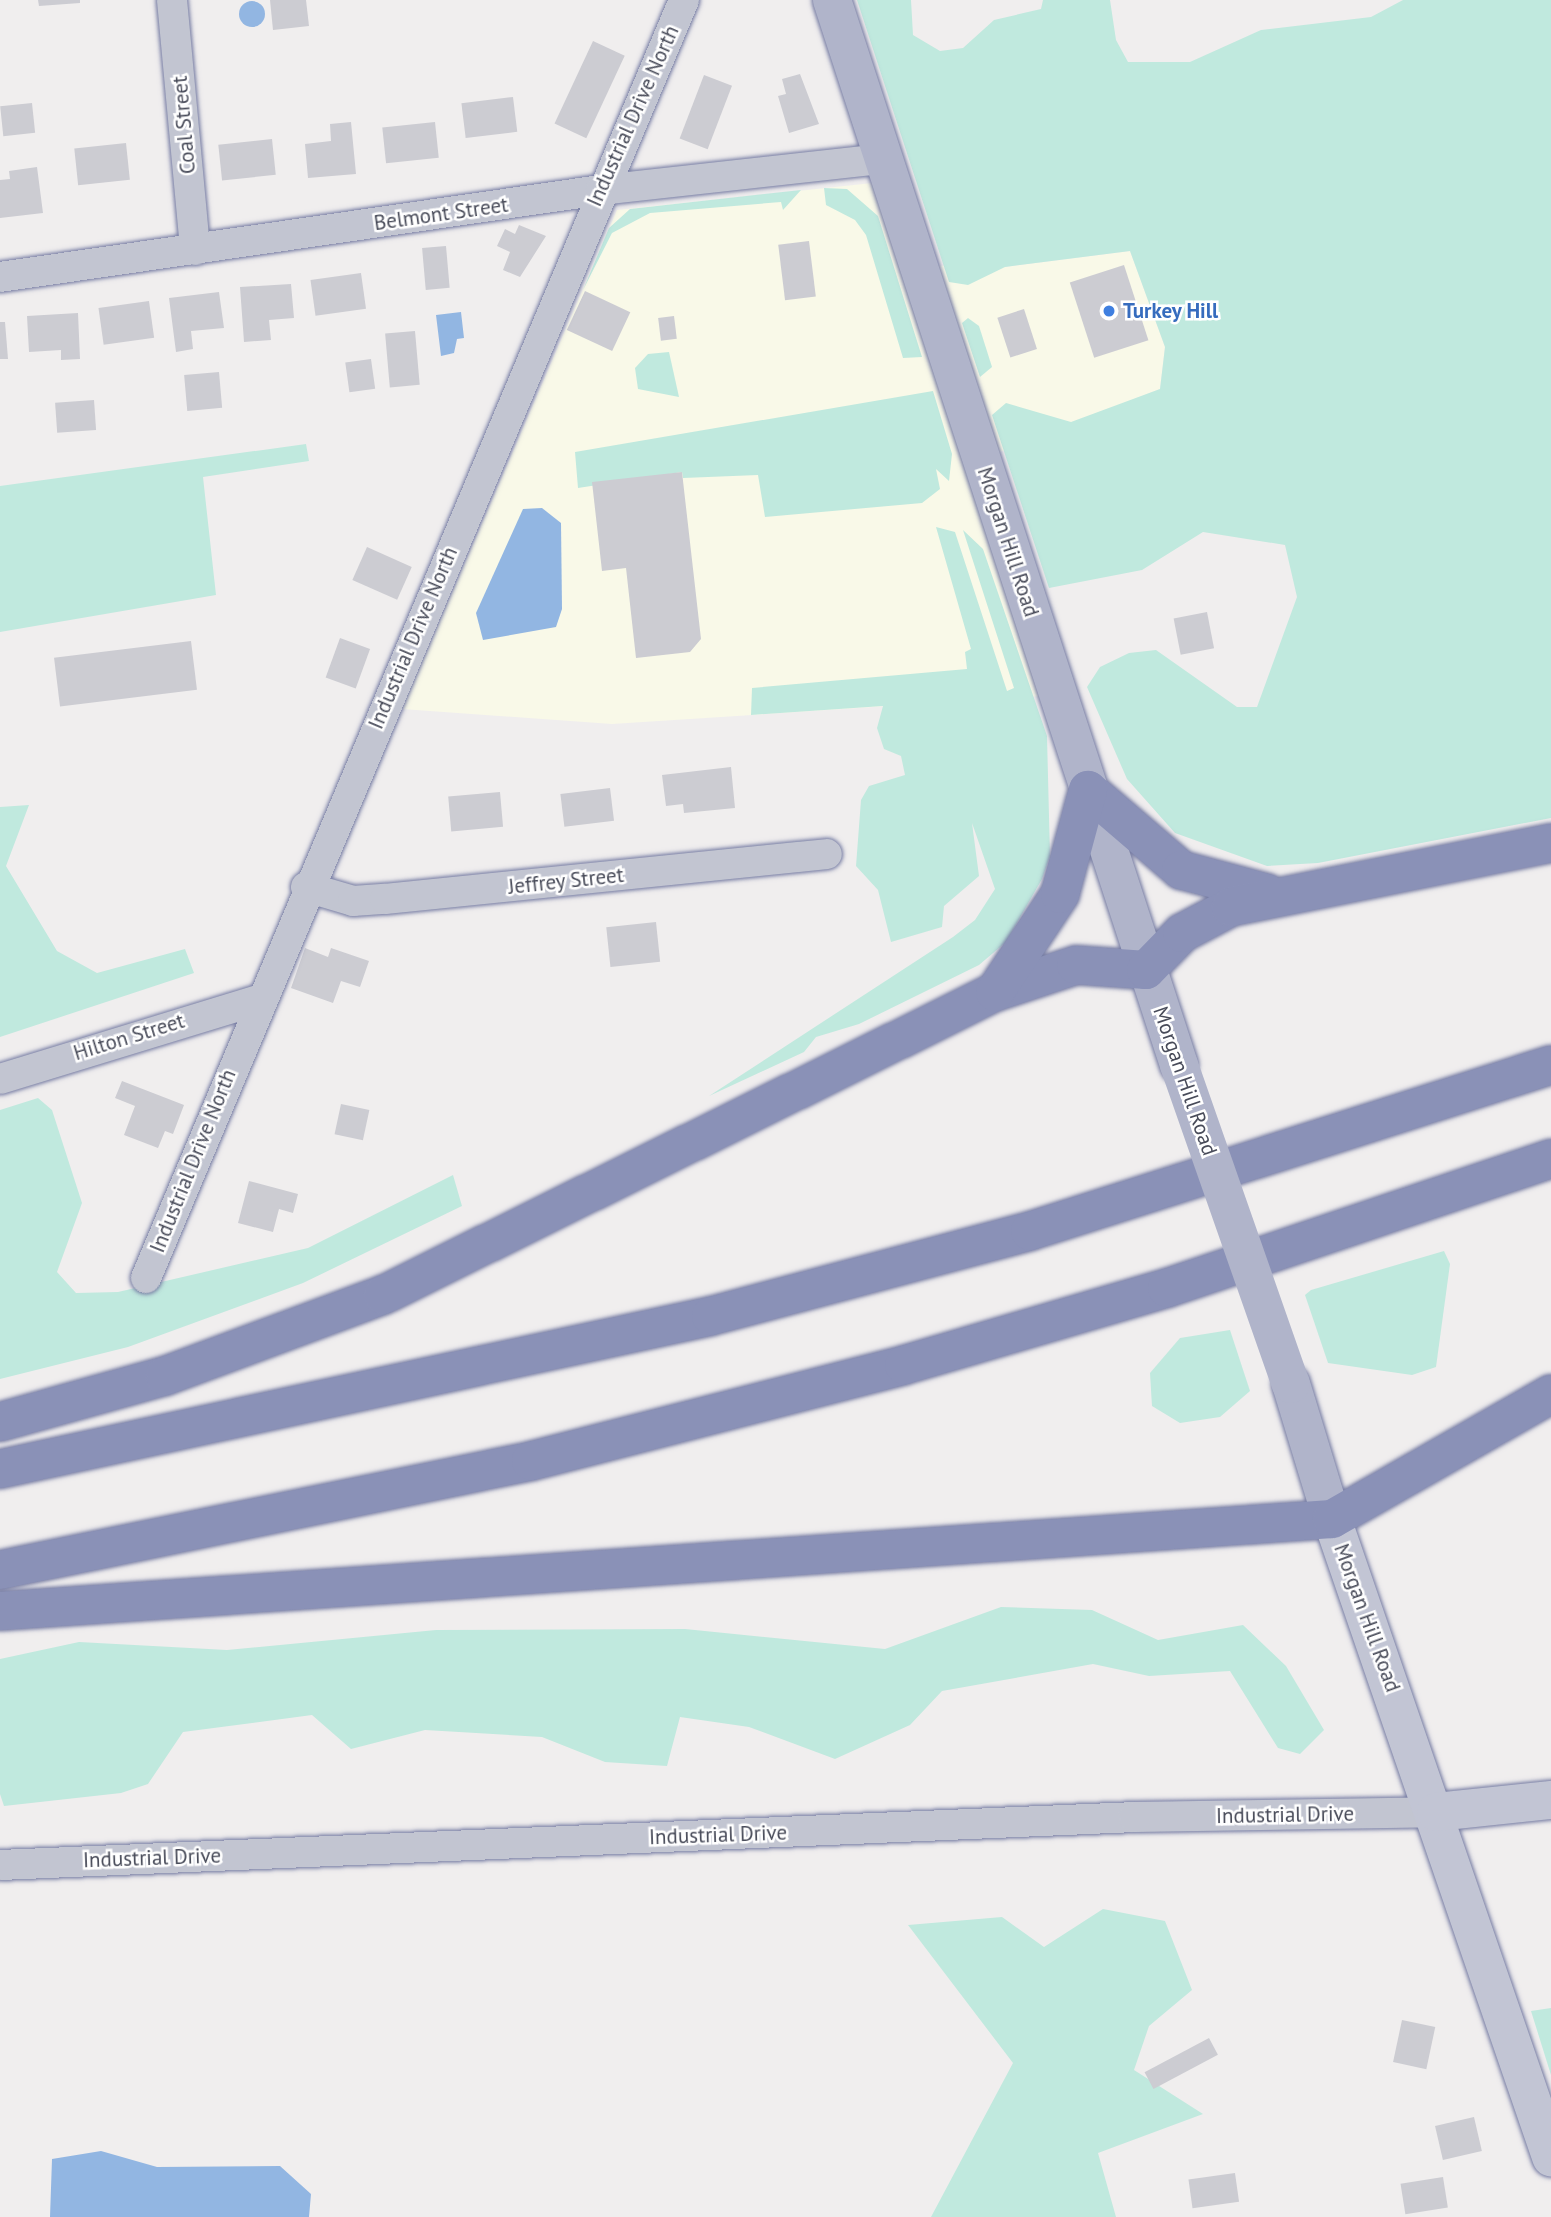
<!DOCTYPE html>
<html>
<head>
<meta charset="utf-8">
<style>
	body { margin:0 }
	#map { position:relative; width:1551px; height:2217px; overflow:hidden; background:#f0eeee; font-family:"PT Sans",sans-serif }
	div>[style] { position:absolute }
	.commercial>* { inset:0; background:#f9f9e8 }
	.green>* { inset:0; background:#c0e9de }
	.water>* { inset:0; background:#92b6e2 }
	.round { border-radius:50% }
	.building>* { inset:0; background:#ccccd2; transform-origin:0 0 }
	.roads { filter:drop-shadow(0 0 2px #767ca3) drop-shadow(0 0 2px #767ca3) }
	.minor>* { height:30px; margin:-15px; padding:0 15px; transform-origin:15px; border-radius:15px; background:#c2c5d1 }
	.secondary>* { height:38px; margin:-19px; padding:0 19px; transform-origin:19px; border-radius:19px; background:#c2c5d4 }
	.primary>* { height:38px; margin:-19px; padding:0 19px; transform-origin:19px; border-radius:19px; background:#b0b4ca }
	.motorway>* { height:38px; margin:-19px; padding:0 19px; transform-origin:19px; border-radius:19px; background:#8a91b7 }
	.primary-bridge>* { height:38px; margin:-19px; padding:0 19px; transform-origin:19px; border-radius:19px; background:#b0b4ca }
	.dots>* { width:19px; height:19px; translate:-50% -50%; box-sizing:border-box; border:4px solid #fff; border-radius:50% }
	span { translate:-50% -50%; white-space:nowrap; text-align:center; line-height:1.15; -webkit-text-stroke:5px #fff; paint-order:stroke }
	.street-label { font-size:21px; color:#484b59 }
	.shop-label { font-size:21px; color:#366cbe; font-weight:700 }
	.left { translate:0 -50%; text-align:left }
</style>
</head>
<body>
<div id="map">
	<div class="commercial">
		<i style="clip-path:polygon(872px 183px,907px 265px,1004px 267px,1130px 251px,1165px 347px,1160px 389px,970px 464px,1043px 696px,612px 724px,402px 709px,617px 210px)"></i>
	</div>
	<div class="green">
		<i style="clip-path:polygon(857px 0,911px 0,913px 35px,940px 51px,963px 48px,994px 20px,1041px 9px,1043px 0,1110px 0,1116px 40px,1128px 62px,1190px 62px,1261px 30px,1371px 17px,1403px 0,1551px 0,1551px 818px,1318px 863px,1267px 866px,1175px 833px,1127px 779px,1087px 687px,1100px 667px,1129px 653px,1156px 650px,1237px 707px,1257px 707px,1297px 597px,1285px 545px,1203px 532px,1142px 570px,1049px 588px,992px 415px,1006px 403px,1071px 422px,1160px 389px,1165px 347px,1130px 251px,1005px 267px,968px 285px,949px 282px)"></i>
		<i style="clip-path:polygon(824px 188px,847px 189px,878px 216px,922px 357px,903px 358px,866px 235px,855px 220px,826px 205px)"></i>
		<i style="clip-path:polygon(801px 190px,783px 210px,781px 202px,650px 213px,612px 233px,583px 290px,609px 228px,630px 209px)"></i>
		<i style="clip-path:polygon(968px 318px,979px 326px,992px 367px,980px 377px,962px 323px)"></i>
		<i style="clip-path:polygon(669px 352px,679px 397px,638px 389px,635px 368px,648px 354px)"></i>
		<i style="clip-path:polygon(933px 391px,952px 454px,949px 481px,936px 469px,940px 489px,922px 503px,765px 517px,758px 475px,683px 478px,682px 472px,578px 488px,575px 452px)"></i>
		<i style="clip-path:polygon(306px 444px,309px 461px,203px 477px,216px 595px,0 632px,0 486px)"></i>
		<i style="clip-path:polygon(936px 527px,955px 532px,1007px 691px,1014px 688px,963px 530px,983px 549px,1047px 736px,1050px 856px,1042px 879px,1006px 942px,979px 965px,859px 1024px,816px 1037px,804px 1052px,709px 1096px,953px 937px,975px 920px,995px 889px,972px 823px,979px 876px,944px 906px,942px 927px,891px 942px,878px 890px,856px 866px,861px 800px,869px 786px,905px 775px,901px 756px,884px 749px,877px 728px,883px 706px,751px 715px,752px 688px,967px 669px,965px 652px,971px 649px)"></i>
		<i style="clip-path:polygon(29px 805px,6px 866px,57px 951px,97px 973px,185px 949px,194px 973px,0 1037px,0 807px)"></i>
		<i style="clip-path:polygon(38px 1098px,52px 1110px,82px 1203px,57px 1272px,76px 1293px,118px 1292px,308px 1248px,453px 1175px,462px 1206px,303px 1283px,128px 1347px,0 1379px,0 1110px)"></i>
		<i style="clip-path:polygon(1444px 1251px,1450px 1264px,1436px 1367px,1412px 1375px,1328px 1363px,1305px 1295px,1311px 1290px)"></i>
		<i style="clip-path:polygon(1230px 1330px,1250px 1391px,1220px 1417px,1180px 1423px,1152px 1406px,1150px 1373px,1180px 1338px)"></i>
		<i style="clip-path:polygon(1001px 1607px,1092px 1610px,1158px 1640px,1243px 1625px,1286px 1666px,1324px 1730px,1300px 1754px,1278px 1748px,1230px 1671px,1149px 1676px,1093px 1664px,942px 1691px,910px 1725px,835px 1759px,749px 1727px,680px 1717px,667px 1766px,605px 1762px,542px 1737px,425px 1730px,351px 1749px,312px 1715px,183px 1732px,148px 1784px,121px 1793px,4px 1806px,0 1794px,0 1659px,79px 1642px,227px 1650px,436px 1630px,685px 1629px,885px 1649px)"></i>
		<i style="clip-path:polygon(1103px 1909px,1165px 1921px,1192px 1990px,1149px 2026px,1134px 2070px,1203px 2114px,1098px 2153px,1116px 2217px,931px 2217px,1013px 2063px,908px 1925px,1002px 1917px,1044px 1947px)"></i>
		<i style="clip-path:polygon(1551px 2008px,1551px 2075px,1531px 2011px)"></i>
	</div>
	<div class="water">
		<i class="round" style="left:239px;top:1px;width:26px;height:26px"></i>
		<i style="clip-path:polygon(461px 312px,464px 338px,457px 339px,454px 353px,441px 356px,436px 315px)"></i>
		<i style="clip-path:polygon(542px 508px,561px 523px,562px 609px,556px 627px,483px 640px,476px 613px,523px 509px)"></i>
		<i style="clip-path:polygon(101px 2151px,157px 2167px,280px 2166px,311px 2194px,309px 2217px,50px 2217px,52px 2159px)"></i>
	</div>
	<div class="building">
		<i style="clip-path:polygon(38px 0,80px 0,80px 3px,39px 6px)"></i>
		<i style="clip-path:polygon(270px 0,306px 0,309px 26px,273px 30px)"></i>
		<i style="left:593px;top:41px;width:35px;height:91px;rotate:25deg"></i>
		<i style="clip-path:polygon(800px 74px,819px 124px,789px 133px,778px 96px,786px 94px,782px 79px)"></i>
		<i style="left:704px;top:75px;width:30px;height:68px;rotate:21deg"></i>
		<i style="left:513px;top:97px;width:35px;height:52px;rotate:83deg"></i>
		<i style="left:32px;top:103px;width:30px;height:32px;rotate:84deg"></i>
		<i style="clip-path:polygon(351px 122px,356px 174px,308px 178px,305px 144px,331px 141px,330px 124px)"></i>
		<i style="left:435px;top:122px;width:36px;height:53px;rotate:84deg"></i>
		<i style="left:272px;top:139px;width:36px;height:54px;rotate:84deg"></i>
		<i style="left:126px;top:143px;width:37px;height:52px;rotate:84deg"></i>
		<i style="clip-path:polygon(37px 167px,43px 213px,0 218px,0 180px,10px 179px,9px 171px)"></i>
		<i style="clip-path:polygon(519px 225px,546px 236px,520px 277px,503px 270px,510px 252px,497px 246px,505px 229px,515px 234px)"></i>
		<i style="left:809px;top:241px;width:56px;height:31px;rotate:83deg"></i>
		<i style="left:446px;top:246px;width:42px;height:24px;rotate:85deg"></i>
		<i style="left:1124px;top:265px;width:79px;height:57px;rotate:72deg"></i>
		<i style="left:361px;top:273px;width:36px;height:51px;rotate:82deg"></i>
		<i style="clip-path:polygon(291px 284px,294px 318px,269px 320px,271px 340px,244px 342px,240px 287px)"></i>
		<i style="left:585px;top:291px;width:50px;height:43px;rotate:25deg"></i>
		<i style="clip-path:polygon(219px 292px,224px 328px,191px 331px,193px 349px,176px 352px,169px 298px)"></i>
		<i style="left:149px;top:301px;width:37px;height:51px;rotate:82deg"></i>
		<i style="left:1024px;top:309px;width:42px;height:28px;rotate:72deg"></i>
		<i style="clip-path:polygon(78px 313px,80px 359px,61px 360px,61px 350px,29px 352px,27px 316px)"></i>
		<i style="left:674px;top:316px;width:23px;height:16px;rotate:83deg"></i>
		<i style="clip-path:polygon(0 322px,5px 322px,8px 359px,0 359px)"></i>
		<i style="left:415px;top:331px;width:54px;height:30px;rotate:85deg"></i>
		<i style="left:371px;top:359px;width:30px;height:26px;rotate:82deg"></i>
		<i style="left:219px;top:372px;width:36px;height:35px;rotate:85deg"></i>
		<i style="left:94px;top:400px;width:30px;height:39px;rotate:86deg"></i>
		<i style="clip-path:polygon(682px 472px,701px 639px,690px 652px,636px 658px,626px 568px,602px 571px,592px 482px)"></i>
		<i style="left:367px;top:547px;width:49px;height:36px;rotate:24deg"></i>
		<i style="left:1207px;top:612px;width:37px;height:34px;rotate:79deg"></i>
		<i style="left:340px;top:638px;width:32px;height:42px;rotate:20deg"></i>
		<i style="left:191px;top:641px;width:49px;height:138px;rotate:83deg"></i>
		<i style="clip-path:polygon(731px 767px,735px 808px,684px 813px,683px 804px,666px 806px,662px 775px)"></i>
		<i style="left:610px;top:788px;width:33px;height:50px;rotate:83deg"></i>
		<i style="left:500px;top:792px;width:35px;height:52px;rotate:85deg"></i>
		<i style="left:656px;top:922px;width:40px;height:50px;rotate:84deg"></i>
		<i style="clip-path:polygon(305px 948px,328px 957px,331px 948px,369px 961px,360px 987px,341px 981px,333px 1003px,291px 988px)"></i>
		<i style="clip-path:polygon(122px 1081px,184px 1105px,173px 1134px,165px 1131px,158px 1148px,124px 1135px,135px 1106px,115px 1098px)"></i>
		<i style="left:341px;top:1104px;width:29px;height:31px;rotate:12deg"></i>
		<i style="clip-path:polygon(249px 1181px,298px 1194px,293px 1213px,279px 1209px,273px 1232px,238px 1223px)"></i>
		<i style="left:1402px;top:2020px;width:34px;height:43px;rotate:12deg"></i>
		<i style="left:1209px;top:2038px;width:19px;height:73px;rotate:62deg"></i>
		<i style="left:1474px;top:2117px;width:35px;height:40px;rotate:77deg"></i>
		<i style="left:1235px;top:2173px;width:29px;height:47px;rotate:82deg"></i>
		<i style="left:1443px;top:2177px;width:31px;height:43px;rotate:81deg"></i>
	</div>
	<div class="roads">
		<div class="minor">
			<i style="left:172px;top:0;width:251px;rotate:84.7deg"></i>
			<i style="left:0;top:277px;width:607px;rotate:-8.24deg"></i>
			<i style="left:601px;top:190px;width:284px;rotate:-6.3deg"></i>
			<i style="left:306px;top:887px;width:49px;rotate:16.6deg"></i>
			<i style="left:353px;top:901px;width:32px;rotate:-4deg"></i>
			<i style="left:385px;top:899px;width:444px;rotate:-5.8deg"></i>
			<i style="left:0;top:1079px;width:270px;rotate:-17deg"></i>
			<i style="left:146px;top:1278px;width:1387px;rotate:-67.17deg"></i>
			<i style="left:0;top:1865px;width:1135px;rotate:-2.42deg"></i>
			<i style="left:1134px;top:1817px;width:302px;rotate:-0.9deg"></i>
		</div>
		<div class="secondary">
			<i style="left:1332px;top:1519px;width:675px;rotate:71.05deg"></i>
			<i style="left:1436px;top:1812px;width:116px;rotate:-6deg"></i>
		</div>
		<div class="primary">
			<i style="left:832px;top:0;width:1120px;rotate:71.95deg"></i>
			<i style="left:1291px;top:1384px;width:141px;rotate:73.1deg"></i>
		</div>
		<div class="motorway">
			<i style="left:1088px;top:790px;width:123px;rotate:40.7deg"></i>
			<i style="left:1181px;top:870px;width:89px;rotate:15deg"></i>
			<i style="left:995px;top:992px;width:85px;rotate:-18.4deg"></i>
			<i style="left:1076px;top:965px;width:70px;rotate:4.1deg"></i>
			<i style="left:1146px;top:970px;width:52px;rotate:-45.8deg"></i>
			<i style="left:1182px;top:933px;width:55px;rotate:-28deg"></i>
			<i style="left:1231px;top:907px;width:326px;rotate:-11.3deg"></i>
			<i style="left:0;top:1422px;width:171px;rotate:-15.6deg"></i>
			<i style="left:165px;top:1376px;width:233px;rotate:-20.4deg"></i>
			<i style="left:383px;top:1295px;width:683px;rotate:-26.34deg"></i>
			<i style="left:995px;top:992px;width:118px;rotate:-56.4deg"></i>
			<i style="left:1060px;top:894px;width:108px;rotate:-74.9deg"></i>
			<i style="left:0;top:1469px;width:727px;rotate:-12.14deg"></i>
			<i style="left:711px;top:1316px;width:330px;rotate:-14.9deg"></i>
			<i style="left:1030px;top:1231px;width:547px;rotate:-17.67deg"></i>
			<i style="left:0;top:1570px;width:542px;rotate:-11.6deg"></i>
			<i style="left:531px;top:1461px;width:385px;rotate:-14.4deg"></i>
			<i style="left:904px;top:1365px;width:274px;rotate:-16.3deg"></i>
			<i style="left:1167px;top:1288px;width:405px;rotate:-18.6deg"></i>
			<i style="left:0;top:1611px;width:1335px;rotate:-3.95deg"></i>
			<i style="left:1332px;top:1519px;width:252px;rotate:-29.7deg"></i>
		</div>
	</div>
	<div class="primary-bridge">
		<i style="left:1179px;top:1065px;width:338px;rotate:70.7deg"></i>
	</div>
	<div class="dots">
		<i style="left:1109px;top:311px;background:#3f7fe0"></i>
	</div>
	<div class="street-label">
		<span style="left:633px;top:116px;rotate:-66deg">Industrial Drive North</span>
		<span style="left:184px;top:125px;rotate:-95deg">Coal Street</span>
		<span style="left:441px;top:214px;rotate:-8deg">Belmont Street</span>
		<span style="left:1008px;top:542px;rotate:72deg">Morgan Hill Road</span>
		<span style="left:413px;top:638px;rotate:-67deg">Industrial Drive North</span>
		<span style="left:566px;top:881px;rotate:-6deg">Jeffrey Street</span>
		<span style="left:129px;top:1037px;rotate:-17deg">Hilton Street</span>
		<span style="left:1185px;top:1081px;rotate:71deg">Morgan Hill Road</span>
		<span style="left:193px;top:1161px;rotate:-68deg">Industrial Drive North</span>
		<span style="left:1367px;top:1618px;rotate:70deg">Morgan Hill Road</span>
		<span style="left:1285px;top:1815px;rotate:-1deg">Industrial Drive</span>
		<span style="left:718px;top:1835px;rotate:-2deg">Industrial Drive</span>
		<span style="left:152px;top:1858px;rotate:-2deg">Industrial Drive</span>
	</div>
	<div class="shop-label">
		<span class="left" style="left:1123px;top:311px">Turkey Hill</span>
	</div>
</div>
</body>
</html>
